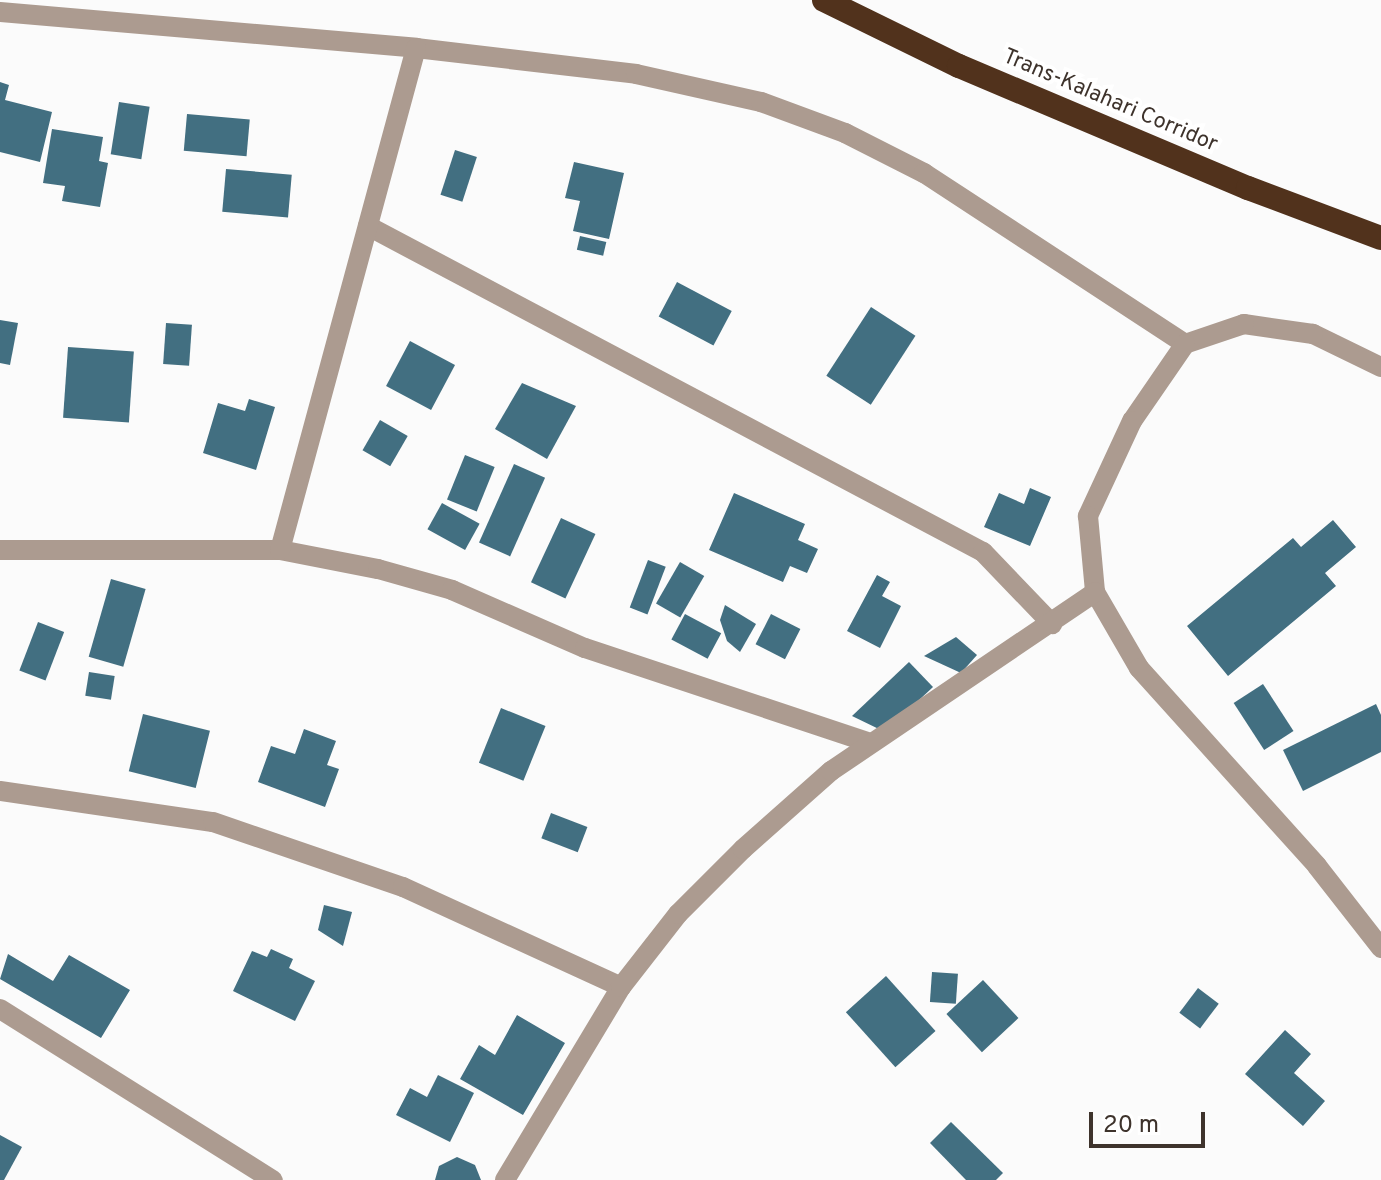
<!DOCTYPE html>
<html>
<head>
<meta charset="utf-8">
<style>
	body { margin:0 }
	#map { position:relative; width:1381px; height:1180px; overflow:hidden; background:#fbfbfb; font-family:Overpass,sans-serif }
	div>[style] { position:absolute }
	.building>* { inset:0; background:#426f81; transform-origin:0 0 }
	.street>* { height:20px; margin:-10px; padding:0 10px; transform-origin:10px; border-radius:10px; background:#ac9b90 }
	.highway>* { height:24px; margin:-12px; padding:0 12px; transform-origin:12px; border-radius:12px; background:#51321c }
	span { translate:-50% -50%; white-space:nowrap; text-align:center; line-height:1.15; -webkit-text-stroke:8px #fff; paint-order:stroke }
	.street-label { font-size:22px; color:#3e332c }
	.scale { position:absolute; left:1089px; top:1112px; width:116px; height:36px; box-sizing:border-box; border:4px solid #3e332c; border-top:0; padding-left:10px; font-size:24px; line-height:28px; white-space:nowrap; color:#3e332c; -webkit-text-stroke:6px #fff; paint-order:stroke }
</style>
</head>
<body>
<div id="map">
	<div class="building">
		<i style="clip-path:polygon(0 82px,9px 85px,5px 100px,52px 112px,40px 162px,0 152px)"></i>
		<i style="left:119px;top:102px;width:31px;height:53px;rotate:9deg"></i>
		<i style="left:187px;top:114px;width:63px;height:37px;rotate:5deg"></i>
		<i style="clip-path:polygon(52px 129px,103px 137px,99px 161px,108px 163px,100px 207px,62px 201px,65px 186px,43px 183px)"></i>
		<i style="left:455px;top:150px;width:23px;height:47px;rotate:18deg"></i>
		<i style="clip-path:polygon(574px 162px,624px 173px,609px 239px,573px 231px,580px 201px,565px 198px)"></i>
		<i style="left:226px;top:169px;width:66px;height:43px;rotate:5deg"></i>
		<i style="left:580px;top:236px;width:27px;height:14px;rotate:13deg"></i>
		<i style="left:677px;top:282px;width:62px;height:39px;rotate:28deg"></i>
		<i style="left:871px;top:307px;width:53px;height:82px;rotate:33deg"></i>
		<i style="clip-path:polygon(0 320px,18px 323px,10px 365px,0 363px)"></i>
		<i style="left:166px;top:323px;width:26px;height:41px;rotate:4deg"></i>
		<i style="left:410px;top:341px;width:51px;height:51px;rotate:28deg"></i>
		<i style="left:68px;top:347px;width:66px;height:71px;rotate:4deg"></i>
		<i style="clip-path:polygon(522px 383px,576px 406px,547px 459px,495px 429px)"></i>
		<i style="clip-path:polygon(249px 399px,275px 407px,256px 470px,203px 453px,218px 403px,245px 411px)"></i>
		<i style="left:380px;top:420px;width:32px;height:35px;rotate:30deg"></i>
		<i style="left:465px;top:455px;width:32px;height:48px;rotate:22deg"></i>
		<i style="left:514px;top:464px;width:34px;height:86px;rotate:24deg"></i>
		<i style="clip-path:polygon(1030px 488px,1051px 497px,1030px 546px,984px 527px,999px 493px,1024px 504px)"></i>
		<i style="clip-path:polygon(734px 493px,805px 524px,798px 540px,818px 549px,807px 573px,790px 566px,783px 582px,709px 550px)"></i>
		<i style="left:442px;top:503px;width:43px;height:30px;rotate:29deg"></i>
		<i style="left:561px;top:518px;width:38px;height:71px;rotate:25deg"></i>
		<i style="clip-path:polygon(1333px 520px,1356px 547px,1325px 573px,1336px 586px,1228px 676px,1187px 626px,1293px 538px,1301px 547px)"></i>
		<i style="left:648px;top:560px;width:19px;height:51px;rotate:21deg"></i>
		<i style="left:680px;top:562px;width:28px;height:48px;rotate:30deg"></i>
		<i style="clip-path:polygon(877px 575px,890px 582px,882px 596px,901px 606px,880px 648px,847px 631px)"></i>
		<i style="left:111px;top:579px;width:36px;height:81px;rotate:16deg"></i>
		<i style="clip-path:polygon(725px 605px,756px 624px,740px 652px,727px 641px,720px 620px)"></i>
		<i style="left:685px;top:614px;width:41px;height:29px;rotate:28deg"></i>
		<i style="left:771px;top:614px;width:33px;height:34px;rotate:27deg"></i>
		<i style="left:38px;top:622px;width:28px;height:52px;rotate:21deg"></i>
		<i style="clip-path:polygon(956px 637px,977px 655px,961px 673px,924px 656px)"></i>
		<i style="clip-path:polygon(909px 662px,933px 687px,885px 732px,852px 716px)"></i>
		<i style="left:89px;top:672px;width:26px;height:24px;rotate:9deg"></i>
		<i style="left:1263px;top:684px;width:56px;height:35px;rotate:57deg"></i>
		<i style="clip-path:polygon(1376px 704px,1381px 715px,1381px 752px,1303px 791px,1283px 750px)"></i>
		<i style="left:501px;top:708px;width:48px;height:59px;rotate:22deg"></i>
		<i style="left:143px;top:714px;width:69px;height:59px;rotate:14deg"></i>
		<i style="clip-path:polygon(304px 729px,336px 741px,327px 765px,339px 769px,325px 807px,258px 782px,271px 746px,295px 754px)"></i>
		<i style="left:551px;top:813px;width:39px;height:27px;rotate:21deg"></i>
		<i style="clip-path:polygon(324px 905px,352px 912px,343px 946px,318px 930px)"></i>
		<i style="clip-path:polygon(271px 949px,293px 959px,289px 968px,315px 981px,295px 1021px,233px 991px,252px 951px,267px 957px)"></i>
		<i style="clip-path:polygon(8px 954px,53px 981px,69px 955px,130px 990px,101px 1038px,0 979px)"></i>
		<i style="left:932px;top:972px;width:26px;height:30px;rotate:4deg"></i>
		<i style="left:886px;top:976px;width:74px;height:54px;rotate:48deg"></i>
		<i style="left:983px;top:980px;width:52px;height:50px;rotate:47deg"></i>
		<i style="left:1198px;top:988px;width:26px;height:31px;rotate:37deg"></i>
		<i style="clip-path:polygon(517px 1015px,565px 1043px,523px 1115px,460px 1079px,479px 1045px,495px 1055px)"></i>
		<i style="clip-path:polygon(1285px 1030px,1311px 1054px,1294px 1073px,1325px 1101px,1303px 1126px,1245px 1074px)"></i>
		<i style="clip-path:polygon(438px 1075px,474px 1093px,450px 1142px,396px 1115px,410px 1088px,427px 1097px)"></i>
		<i style="clip-path:polygon(951px 1122px,1003px 1173px,996px 1180px,966px 1180px,930px 1143px)"></i>
		<i style="clip-path:polygon(0 1135px,22px 1147px,4px 1180px,0 1180px)"></i>
		<i style="clip-path:polygon(457px 1157px,475px 1165px,481px 1180px,435px 1180px,439px 1166px)"></i>
	</div>
	<div class="street">
		<i style="left:0;top:12px;width:418px;rotate:4.9deg"></i>
		<i style="left:416px;top:48px;width:222px;rotate:6.7deg"></i>
		<i style="left:636px;top:74px;width:128px;rotate:12.6deg"></i>
		<i style="left:761px;top:102px;width:90px;rotate:20.3deg"></i>
		<i style="left:845px;top:133px;width:89px;rotate:26.9deg"></i>
		<i style="left:924px;top:173px;width:312px;rotate:33.2deg"></i>
		<i style="left:368px;top:226px;width:696px;rotate:27.93deg"></i>
		<i style="left:983px;top:552px;width:100px;rotate:46.2deg"></i>
		<i style="left:1381px;top:367px;width:76px;rotate:-154.1deg"></i>
		<i style="left:1313px;top:334px;width:70px;rotate:-171.8deg"></i>
		<i style="left:1244px;top:324px;width:62px;rotate:161.3deg"></i>
		<i style="left:1185px;top:344px;width:93px;rotate:124.5deg"></i>
		<i style="left:1132px;top:421px;width:105px;rotate:114.9deg"></i>
		<i style="left:1088px;top:516px;width:76px;rotate:84.7deg"></i>
		<i style="left:1095px;top:592px;width:88px;rotate:59.9deg"></i>
		<i style="left:1139px;top:668px;width:266px;rotate:48deg"></i>
		<i style="left:1317px;top:866px;width:104px;rotate:52deg"></i>
		<i style="left:0;top:550px;width:280px"></i>
		<i style="left:280px;top:550px;width:100px;rotate:11deg"></i>
		<i style="left:378px;top:569px;width:77px;rotate:15.8deg"></i>
		<i style="left:452px;top:590px;width:145px;rotate:23.6deg"></i>
		<i style="left:585px;top:648px;width:300px;rotate:18.4deg"></i>
		<i style="left:280px;top:550px;width:520px;rotate:-74.84deg"></i>
		<i style="left:0;top:791px;width:215px;rotate:8.3deg"></i>
		<i style="left:213px;top:822px;width:201px;rotate:18.9deg"></i>
		<i style="left:403px;top:887px;width:240px;rotate:24.6deg"></i>
		<i style="left:0;top:1009px;width:322px;rotate:32.1deg"></i>
		<i style="left:505px;top:1180px;width:225px;rotate:-59deg"></i>
		<i style="left:621px;top:987px;width:93px;rotate:-52deg"></i>
		<i style="left:678px;top:914px;width:92px;rotate:-45deg"></i>
		<i style="left:743px;top:849px;width:118px;rotate:-41.6deg"></i>
		<i style="left:831px;top:771px;width:319px;rotate:-34.1deg"></i>
	</div>
	<div class="highway">
		<i style="left:824px;top:0;width:150px;rotate:26.1deg"></i>
		<i style="left:959px;top:66px;width:314px;rotate:22.9deg"></i>
		<i style="left:1248px;top:188px;width:142px;rotate:20.6deg"></i>
	</div>
	<div class="street-label">
		<span style="left:1110px;top:101px;rotate:23deg">Trans-Kalahari Corridor</span>
	</div>
	<div class="scale">20 m</div>
</div>
</body>
</html>
